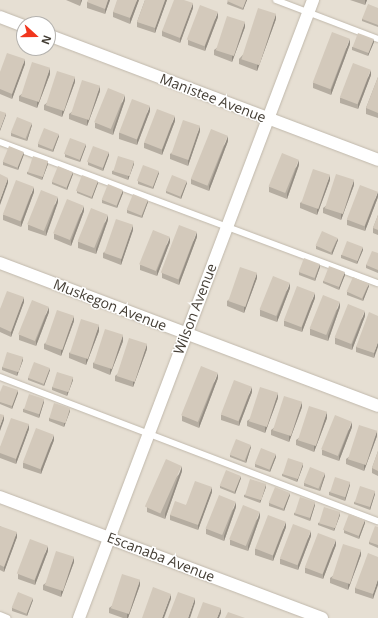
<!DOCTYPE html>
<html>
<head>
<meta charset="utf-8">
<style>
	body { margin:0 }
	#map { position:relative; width:378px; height:618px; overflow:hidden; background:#f2eee5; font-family:"Open Sans",sans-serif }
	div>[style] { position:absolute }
	.residential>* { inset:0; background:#e6dfd3 }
	.roads { filter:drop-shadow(0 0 1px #c0b8ab) drop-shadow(0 0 1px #c0b8ab) }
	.service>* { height:6px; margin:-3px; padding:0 3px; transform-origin:3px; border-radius:3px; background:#fff }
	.minor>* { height:12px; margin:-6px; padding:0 6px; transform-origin:6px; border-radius:6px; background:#fff }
	.wall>* { inset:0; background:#b5ada1 }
	.shaded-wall>* { inset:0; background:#948d83 }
	.building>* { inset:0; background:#d3c9bb; transform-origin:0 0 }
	span { translate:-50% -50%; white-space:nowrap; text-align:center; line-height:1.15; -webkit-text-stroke:3px #fff; paint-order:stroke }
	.street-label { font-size:14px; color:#443e35 }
	.north { position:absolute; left:16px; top:16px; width:40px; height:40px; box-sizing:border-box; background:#fff; border:1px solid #b4b2ae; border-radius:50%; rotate:111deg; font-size:11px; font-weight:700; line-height:16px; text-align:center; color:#443e35 }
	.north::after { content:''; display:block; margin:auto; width:14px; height:18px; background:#f1361d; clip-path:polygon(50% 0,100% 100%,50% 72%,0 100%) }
</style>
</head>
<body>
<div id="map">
	<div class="residential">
		<i style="clip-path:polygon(evenodd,0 0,378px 0,378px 618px,0 618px,0 0,24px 24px,48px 24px,48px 48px,24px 48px,24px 24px)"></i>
	</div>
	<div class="roads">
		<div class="service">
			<i style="left:276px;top:0;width:109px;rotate:20.9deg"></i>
			<i style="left:0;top:142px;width:403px;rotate:20.5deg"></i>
			<i style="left:0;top:377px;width:404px;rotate:20.9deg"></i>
			<i style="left:0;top:615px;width:8px;rotate:23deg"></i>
		</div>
		<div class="minor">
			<i style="left:0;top:17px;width:26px;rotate:21deg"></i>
			<i style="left:48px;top:35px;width:353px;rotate:20.7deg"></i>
			<i style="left:0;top:263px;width:404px;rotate:20.7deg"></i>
			<i style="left:0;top:497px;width:344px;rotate:20.6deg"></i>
			<i style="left:79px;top:618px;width:661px;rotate:-69.26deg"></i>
		</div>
	</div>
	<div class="wall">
		<i style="clip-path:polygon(66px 0,82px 0,80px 6px)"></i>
		<i style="clip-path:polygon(110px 0,105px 14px,87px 8px,87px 2px)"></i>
		<i style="clip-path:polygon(139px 0,130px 24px,113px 17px,113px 12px)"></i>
		<i style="clip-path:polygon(145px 0,167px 0,155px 33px,137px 27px,137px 22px)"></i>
		<i style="clip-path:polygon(228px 0,247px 0,243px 10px,227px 4px)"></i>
		<i style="clip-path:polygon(350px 0,367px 0,365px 5px)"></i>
		<i style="clip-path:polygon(193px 8px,180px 43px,162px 36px,162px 31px)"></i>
		<i style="clip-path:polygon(378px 8px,378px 27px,362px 21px,362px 19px)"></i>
		<i style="clip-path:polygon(218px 17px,205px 51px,188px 45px,188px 40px)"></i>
		<i style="clip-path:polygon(276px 19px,257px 71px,239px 64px,239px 59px)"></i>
		<i style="clip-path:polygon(245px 27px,232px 62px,214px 55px,214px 50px)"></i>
		<i style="clip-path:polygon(374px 42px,368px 56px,352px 50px,352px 47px)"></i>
		<i style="clip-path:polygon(350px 44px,331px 95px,313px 88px,313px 83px)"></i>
		<i style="clip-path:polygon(25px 64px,12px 99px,0 94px,0 72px)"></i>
		<i style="clip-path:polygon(50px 74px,37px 108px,19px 101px,19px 96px)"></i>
		<i style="clip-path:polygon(371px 75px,358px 109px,340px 103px,340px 98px)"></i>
		<i style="clip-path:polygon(378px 77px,378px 118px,366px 114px,366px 108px)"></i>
		<i style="clip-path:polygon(75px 82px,62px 117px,44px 110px,44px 105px)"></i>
		<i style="clip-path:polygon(100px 91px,87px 126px,69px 119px,69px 114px)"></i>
		<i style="clip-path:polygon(125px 100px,113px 135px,95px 128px,95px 123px)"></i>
		<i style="clip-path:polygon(150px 111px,137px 145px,119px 139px,119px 133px)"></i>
		<i style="clip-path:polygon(175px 121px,162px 155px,144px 148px,144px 143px)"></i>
		<i style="clip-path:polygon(32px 125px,27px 141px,11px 136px,11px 133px)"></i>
		<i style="clip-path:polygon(200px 131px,188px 166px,170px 159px,170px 154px)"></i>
		<i style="clip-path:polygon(59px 136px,53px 152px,38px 147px,38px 144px)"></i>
		<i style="clip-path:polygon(228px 141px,209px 191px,191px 184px,191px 179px)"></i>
		<i style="clip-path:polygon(86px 146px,80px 162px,65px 157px,65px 154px)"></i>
		<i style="clip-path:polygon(24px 154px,18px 170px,3px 165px,3px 162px)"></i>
		<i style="clip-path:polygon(109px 155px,103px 171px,88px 165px,88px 162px)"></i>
		<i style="clip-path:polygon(48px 164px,42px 180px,27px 174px,27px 172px)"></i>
		<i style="clip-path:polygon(134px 164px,128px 180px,112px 174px,112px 171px)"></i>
		<i style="clip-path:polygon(299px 165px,287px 199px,269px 192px,269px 187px)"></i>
		<i style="clip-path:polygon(159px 173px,153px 189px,138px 184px,138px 181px)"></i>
		<i style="clip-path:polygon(73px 174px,67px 190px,52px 184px,52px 182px)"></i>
		<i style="clip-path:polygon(330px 180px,317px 215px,300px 208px,300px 203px)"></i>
		<i style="clip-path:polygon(98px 183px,92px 199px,77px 193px,77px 191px)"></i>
		<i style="clip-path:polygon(187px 183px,181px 199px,166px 193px,166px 191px)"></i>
		<i style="clip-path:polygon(354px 185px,341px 220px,323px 213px,323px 208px)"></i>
		<i style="clip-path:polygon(34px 192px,21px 227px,3px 220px,3px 215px)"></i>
		<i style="clip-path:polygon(123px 193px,117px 208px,102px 203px,102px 200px)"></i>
		<i style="clip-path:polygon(378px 197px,365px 231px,347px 225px,347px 220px)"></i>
		<i style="clip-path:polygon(58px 202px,46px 236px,28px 230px,28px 225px)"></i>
		<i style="clip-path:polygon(148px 202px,142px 218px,127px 213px,127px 210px)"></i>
		<i style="clip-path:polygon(84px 211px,71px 246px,54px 239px,54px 234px)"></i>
		<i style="clip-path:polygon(378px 215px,378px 235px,373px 233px,373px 228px)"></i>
		<i style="clip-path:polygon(108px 220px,96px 254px,78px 248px,78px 242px)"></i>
		<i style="clip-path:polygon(133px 230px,121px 265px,103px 258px,103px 253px)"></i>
		<i style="clip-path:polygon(197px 237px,179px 285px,162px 278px,162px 273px)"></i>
		<i style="clip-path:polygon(338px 240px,332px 255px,316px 249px,316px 246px)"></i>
		<i style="clip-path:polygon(170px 242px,157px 276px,140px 270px,140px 265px)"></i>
		<i style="clip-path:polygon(363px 250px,357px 264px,341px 258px,341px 255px)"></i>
		<i style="clip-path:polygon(378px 253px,378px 273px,366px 268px,366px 265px)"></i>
		<i style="clip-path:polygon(320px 267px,315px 281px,299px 275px,299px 272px)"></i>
		<i style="clip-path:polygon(345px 275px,339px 290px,323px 283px,323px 281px)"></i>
		<i style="clip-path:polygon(257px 278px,244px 313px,227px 306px,227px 301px)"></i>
		<i style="clip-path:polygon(369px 286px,363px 301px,347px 295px,347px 292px)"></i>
		<i style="clip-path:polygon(290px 288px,277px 322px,260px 316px,260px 310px)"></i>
		<i style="clip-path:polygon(315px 298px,302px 332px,284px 326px,284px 321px)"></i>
		<i style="clip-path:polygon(24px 302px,11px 337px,0 332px,0 309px)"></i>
		<i style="clip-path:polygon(340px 307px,328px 341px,310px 335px,310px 329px)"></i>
		<i style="clip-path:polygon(49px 312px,36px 346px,19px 340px,19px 335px)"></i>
		<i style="clip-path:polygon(365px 316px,352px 350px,335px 344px,335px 338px)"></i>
		<i style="clip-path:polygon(378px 316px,374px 358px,356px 352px,356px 347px)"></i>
		<i style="clip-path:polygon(74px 321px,61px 356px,44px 349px,44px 344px)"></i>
		<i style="clip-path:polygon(99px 331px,86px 365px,69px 358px,69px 353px)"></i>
		<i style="clip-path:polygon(123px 341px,110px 375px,93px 368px,93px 363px)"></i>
		<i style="clip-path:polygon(147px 349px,133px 387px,115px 381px,115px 376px)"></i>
		<i style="clip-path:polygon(23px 360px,17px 376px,2px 370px,2px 367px)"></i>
		<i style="clip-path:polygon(50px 370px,44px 386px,28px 380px,28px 378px)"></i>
		<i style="clip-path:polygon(218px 378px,199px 428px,182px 421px,182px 416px)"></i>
		<i style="clip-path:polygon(73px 380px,67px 396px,52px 390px,52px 387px)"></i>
		<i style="clip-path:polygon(0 392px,18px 393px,12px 409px,0 404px)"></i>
		<i style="clip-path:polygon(252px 392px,239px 426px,221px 420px,221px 415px)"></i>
		<i style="clip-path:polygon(278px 398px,265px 433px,247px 426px,247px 421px)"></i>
		<i style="clip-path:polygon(44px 402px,39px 418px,23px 412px,23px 409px)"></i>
		<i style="clip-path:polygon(302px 407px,289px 442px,271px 435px,271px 430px)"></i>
		<i style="clip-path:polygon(70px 411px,64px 427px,49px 421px,49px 418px)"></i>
		<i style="clip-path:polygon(327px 418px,314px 452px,296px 445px,296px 440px)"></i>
		<i style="clip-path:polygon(352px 427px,339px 461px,322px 455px,322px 450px)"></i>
		<i style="clip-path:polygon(29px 429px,16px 464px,0 458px,0 447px)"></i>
		<i style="clip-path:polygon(377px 436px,364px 471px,346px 464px,346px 459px)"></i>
		<i style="clip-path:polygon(54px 440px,41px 474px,23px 468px,23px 463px)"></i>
		<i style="clip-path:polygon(251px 447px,246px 463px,230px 457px,230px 455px)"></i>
		<i style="clip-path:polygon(378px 451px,378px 476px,372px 473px,372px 468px)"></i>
		<i style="clip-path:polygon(276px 457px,270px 472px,255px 467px,255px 464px)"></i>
		<i style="clip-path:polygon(303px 466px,297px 482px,282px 476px,282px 474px)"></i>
		<i style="clip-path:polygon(182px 471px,165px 519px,147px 512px,147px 507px)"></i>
		<i style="clip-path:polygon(325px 476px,320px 491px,304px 486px,304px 483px)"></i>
		<i style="clip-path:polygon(241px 478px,235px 494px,220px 488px,220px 486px)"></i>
		<i style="clip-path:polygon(350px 485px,345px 501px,329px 495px,329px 492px)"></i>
		<i style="clip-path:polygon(266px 487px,260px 503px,244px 497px,244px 495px)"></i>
		<i style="clip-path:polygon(212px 492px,198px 530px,170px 520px,170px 515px,186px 505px)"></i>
		<i style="clip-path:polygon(375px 494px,370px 510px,354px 504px,354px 502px)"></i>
		<i style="clip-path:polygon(290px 495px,284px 511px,269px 506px,269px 503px)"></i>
		<i style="clip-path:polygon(315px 505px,310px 521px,294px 515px,294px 513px)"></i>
		<i style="clip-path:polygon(236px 507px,224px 541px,206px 534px,206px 529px)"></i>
		<i style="clip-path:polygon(340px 515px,334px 531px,318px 525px,318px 523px)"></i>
		<i style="clip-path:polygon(260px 517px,248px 551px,230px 545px,230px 540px)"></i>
		<i style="clip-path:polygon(365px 523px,359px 539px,344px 533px,344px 530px)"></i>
		<i style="clip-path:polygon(0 526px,17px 537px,4px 572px,0 570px)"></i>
		<i style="clip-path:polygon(286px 527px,273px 561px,255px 555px,255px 549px)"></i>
		<i style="clip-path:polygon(378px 527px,378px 548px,369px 544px,369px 542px)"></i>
		<i style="clip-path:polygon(311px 536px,298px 570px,280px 564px,280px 559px)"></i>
		<i style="clip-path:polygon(336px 545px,323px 579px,305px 573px,305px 568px)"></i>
		<i style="clip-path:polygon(48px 551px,35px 585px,18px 579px,18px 574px)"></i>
		<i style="clip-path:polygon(361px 555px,348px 590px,330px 583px,330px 578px)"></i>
		<i style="clip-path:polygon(378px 557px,373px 599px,355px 593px,355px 588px)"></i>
		<i style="clip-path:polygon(74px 562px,61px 597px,43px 590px,43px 585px)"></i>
		<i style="clip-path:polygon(140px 585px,128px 618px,123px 618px,109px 613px,109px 608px)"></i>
		<i style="clip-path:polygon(33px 600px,27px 616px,12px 611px,12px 608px)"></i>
	</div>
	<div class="shaded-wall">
		<i style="clip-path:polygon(81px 0,82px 0,80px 6px)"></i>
		<i style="clip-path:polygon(108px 0,110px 0,105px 14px,105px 9px)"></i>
		<i style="clip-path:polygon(137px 0,139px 0,130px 24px,130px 18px)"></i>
		<i style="clip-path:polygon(165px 0,167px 0,155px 33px,155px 28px)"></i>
		<i style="clip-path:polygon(246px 0,247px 0,243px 10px,243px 8px)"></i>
		<i style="clip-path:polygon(365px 0,367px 0,365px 5px)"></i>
		<i style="clip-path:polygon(193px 3px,193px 8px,180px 43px,180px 38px)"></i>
		<i style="clip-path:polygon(218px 12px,218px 17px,205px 51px,205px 46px)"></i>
		<i style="clip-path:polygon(276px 14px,276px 19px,257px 71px,257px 66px)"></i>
		<i style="clip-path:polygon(245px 22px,245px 27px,232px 62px,232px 57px)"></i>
		<i style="clip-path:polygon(350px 39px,350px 44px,331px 95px,331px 90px)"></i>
		<i style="clip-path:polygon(374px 39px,374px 42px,368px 56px,368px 54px)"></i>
		<i style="clip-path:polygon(25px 59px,25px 64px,12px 99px,12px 94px)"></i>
		<i style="clip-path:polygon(50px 68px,50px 74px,37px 108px,37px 103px)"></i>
		<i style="clip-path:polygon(371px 70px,371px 75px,358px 109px,358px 104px)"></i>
		<i style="clip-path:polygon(75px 77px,75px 82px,62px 117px,62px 112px)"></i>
		<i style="clip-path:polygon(100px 86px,100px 91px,87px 126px,87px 121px)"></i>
		<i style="clip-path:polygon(125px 95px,125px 100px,113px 135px,113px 130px)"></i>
		<i style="clip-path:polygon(150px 106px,150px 111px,137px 145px,137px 140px)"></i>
		<i style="clip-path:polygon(6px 113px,6px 115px,0 131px,0 129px)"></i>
		<i style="clip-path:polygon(175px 116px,175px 121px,162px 155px,162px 150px)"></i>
		<i style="clip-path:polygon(32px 123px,32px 125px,27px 141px,27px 139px)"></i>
		<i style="clip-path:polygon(200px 126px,200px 131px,188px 166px,188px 161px)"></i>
		<i style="clip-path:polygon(59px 134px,59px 136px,53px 152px,53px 150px)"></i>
		<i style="clip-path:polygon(228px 136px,228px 141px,209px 191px,209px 186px)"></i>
		<i style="clip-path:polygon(86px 144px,86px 146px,80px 162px,80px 159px)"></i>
		<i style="clip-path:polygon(24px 152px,24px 154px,18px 170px,18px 167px)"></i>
		<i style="clip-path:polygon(109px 152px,109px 155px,103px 171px,103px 168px)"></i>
		<i style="clip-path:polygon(299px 160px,299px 165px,287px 199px,287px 194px)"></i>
		<i style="clip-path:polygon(48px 161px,48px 164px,42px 180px,42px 177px)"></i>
		<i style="clip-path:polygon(134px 161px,134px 164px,128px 180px,128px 177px)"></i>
		<i style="clip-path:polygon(159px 171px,159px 173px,153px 189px,153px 187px)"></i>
		<i style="clip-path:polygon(73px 172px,73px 174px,67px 190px,67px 187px)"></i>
		<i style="clip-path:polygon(330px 175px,330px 180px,317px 215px,317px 210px)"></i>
		<i style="clip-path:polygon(8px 178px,8px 183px,0 205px,0 200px)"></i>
		<i style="clip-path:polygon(354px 180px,354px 185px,341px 220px,341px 215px)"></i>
		<i style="clip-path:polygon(98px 181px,98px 183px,92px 199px,92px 196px)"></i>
		<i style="clip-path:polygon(187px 181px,187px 183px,181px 199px,181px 196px)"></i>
		<i style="clip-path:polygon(34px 187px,34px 192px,21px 227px,21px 222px)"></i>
		<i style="clip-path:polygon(123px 190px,123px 193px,117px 208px,117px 206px)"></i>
		<i style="clip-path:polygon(378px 192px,378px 197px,365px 231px,365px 226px)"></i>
		<i style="clip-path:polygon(58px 197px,58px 202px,46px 236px,46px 231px)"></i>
		<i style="clip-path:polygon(148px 200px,148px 202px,142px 218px,142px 216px)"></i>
		<i style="clip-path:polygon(84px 206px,84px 211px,71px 246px,71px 241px)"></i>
		<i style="clip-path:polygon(108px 215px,108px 220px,96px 254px,96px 249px)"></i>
		<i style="clip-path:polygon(133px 225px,133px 230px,121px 265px,121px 260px)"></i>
		<i style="clip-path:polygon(197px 232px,197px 237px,179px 285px,179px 280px)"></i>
		<i style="clip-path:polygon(170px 237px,170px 242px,157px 276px,157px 271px)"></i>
		<i style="clip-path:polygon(338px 238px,338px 240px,332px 255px,332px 252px)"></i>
		<i style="clip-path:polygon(363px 247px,363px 250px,357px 264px,357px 262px)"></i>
		<i style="clip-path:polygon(320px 264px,320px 267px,315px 281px,315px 279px)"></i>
		<i style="clip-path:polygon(345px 272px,345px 275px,339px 290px,339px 287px)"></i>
		<i style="clip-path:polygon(257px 273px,257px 278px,244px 313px,244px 308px)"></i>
		<i style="clip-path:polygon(290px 283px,290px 288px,277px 322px,277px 317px)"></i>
		<i style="clip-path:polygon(369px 284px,369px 286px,363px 301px,363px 298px)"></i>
		<i style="clip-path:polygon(315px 293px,315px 298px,302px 332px,302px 327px)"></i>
		<i style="clip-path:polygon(24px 297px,24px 302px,11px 337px,11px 332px)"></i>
		<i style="clip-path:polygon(340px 302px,340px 307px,328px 341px,328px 336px)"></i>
		<i style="clip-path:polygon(49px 307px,49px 312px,36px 346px,36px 341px)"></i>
		<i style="clip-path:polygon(365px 311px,365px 316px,352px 350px,352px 345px)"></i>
		<i style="clip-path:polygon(74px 316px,74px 321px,61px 356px,61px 351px)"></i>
		<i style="clip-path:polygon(99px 325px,99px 331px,86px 365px,86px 360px)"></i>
		<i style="clip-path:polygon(123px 335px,123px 341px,110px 375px,110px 370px)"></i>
		<i style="clip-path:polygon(378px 342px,378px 347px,374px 358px,374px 353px)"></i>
		<i style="clip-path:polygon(147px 344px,147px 349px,133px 387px,133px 382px)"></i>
		<i style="clip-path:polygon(23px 357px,23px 360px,17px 376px,17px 373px)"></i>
		<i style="clip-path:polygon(50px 368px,50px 370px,44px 386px,44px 384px)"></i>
		<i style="clip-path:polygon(218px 373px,218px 378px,199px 428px,199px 423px)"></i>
		<i style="clip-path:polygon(73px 377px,73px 380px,67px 396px,67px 393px)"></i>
		<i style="clip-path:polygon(252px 387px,252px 392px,239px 426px,239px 421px)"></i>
		<i style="clip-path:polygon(18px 390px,18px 393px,12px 409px,12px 406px)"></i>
		<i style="clip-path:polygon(278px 393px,278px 398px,265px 433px,265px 428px)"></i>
		<i style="clip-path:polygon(44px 399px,44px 402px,39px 418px,39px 415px)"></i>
		<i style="clip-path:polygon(302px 402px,302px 407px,289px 442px,289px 437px)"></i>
		<i style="clip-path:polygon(70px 408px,70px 411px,64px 427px,64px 424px)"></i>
		<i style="clip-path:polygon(327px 412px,327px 418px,314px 452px,314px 447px)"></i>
		<i style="clip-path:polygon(4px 415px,4px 420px,0 431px,0 426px)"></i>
		<i style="clip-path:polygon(352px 422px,352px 427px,339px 461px,339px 456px)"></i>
		<i style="clip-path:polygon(29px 424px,29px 429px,16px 464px,16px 459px)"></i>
		<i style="clip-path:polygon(377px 431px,377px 436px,364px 471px,364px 466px)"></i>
		<i style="clip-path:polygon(54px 435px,54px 440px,41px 474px,41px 469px)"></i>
		<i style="clip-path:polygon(251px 445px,251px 447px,246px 463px,246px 460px)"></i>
		<i style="clip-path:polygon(276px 454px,276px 457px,270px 472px,270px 470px)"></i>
		<i style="clip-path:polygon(303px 463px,303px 466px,297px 482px,297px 479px)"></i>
		<i style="clip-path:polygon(182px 466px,182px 471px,165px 519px,165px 514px)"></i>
		<i style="clip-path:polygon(325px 473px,325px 476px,320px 491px,320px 489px)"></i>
		<i style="clip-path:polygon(241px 476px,241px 478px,235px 494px,235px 491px)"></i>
		<i style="clip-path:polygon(350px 482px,350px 485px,345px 501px,345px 498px)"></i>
		<i style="clip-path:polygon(266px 484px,266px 487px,260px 503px,260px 500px)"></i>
		<i style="clip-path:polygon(212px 487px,212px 492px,198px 530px,198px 525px)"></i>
		<i style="clip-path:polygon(375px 491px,375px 494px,370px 510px,370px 507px)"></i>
		<i style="clip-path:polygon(290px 493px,290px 495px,284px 511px,284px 508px)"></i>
		<i style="clip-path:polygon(236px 502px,236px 507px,224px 541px,224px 536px)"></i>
		<i style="clip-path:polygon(315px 502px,315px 505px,310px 521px,310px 518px)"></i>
		<i style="clip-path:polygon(260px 512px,260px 517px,248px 551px,248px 546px)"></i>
		<i style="clip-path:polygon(340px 512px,340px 515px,334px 531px,334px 528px)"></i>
		<i style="clip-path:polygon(365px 520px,365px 523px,359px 539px,359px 536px)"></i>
		<i style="clip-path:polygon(286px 522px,286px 527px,273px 561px,273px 556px)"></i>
		<i style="clip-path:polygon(311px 531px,311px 536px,298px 570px,298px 565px)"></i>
		<i style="clip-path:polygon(17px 532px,17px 537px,4px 572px,4px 567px)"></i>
		<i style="clip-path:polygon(336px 540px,336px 545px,323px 579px,323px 574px)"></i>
		<i style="clip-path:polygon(48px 546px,48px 551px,35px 585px,35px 580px)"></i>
		<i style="clip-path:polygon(361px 550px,361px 555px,348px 590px,348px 585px)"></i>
		<i style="clip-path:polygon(74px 557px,74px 562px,61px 597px,61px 592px)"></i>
		<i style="clip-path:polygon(378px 579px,378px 585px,373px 599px,373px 594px)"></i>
		<i style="clip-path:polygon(140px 580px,140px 585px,128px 618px,127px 618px,127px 615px)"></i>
		<i style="clip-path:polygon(171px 594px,171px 599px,164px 618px,162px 618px)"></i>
		<i style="clip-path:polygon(33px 598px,33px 600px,27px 616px,27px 614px)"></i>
		<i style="clip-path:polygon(195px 598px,195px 603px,190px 618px,188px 618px)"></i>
		<i style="clip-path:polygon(221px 608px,221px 613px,219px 618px,217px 618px)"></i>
	</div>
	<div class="building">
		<i style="clip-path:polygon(88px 0,108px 0,105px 9px,87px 2px)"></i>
		<i style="clip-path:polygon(117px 0,137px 0,130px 18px,113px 12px)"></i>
		<i style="clip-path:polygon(145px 0,165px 0,155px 28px,137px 22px)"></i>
		<i style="clip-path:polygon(174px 0,184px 0,193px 3px,180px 38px,162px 31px)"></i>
		<i style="clip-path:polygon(228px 0,246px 0,243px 8px,227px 1px)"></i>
		<i style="clip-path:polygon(368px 4px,378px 8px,378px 25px,362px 19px)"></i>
		<i style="left:200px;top:5px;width:19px;height:37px;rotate:21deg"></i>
		<i style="left:258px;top:8px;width:19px;height:54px;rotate:18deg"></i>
		<i style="left:227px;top:16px;width:19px;height:36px;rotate:18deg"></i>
		<i style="left:332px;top:32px;width:19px;height:54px;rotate:21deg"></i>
		<i style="left:358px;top:33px;width:17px;height:15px;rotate:21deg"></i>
		<i style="clip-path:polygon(7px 53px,25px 59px,12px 94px,0 89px,0 72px)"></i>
		<i style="left:32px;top:62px;width:19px;height:36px;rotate:18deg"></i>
		<i style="left:353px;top:63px;width:19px;height:37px;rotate:21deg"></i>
		<i style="left:57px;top:71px;width:19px;height:36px;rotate:18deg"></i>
		<i style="clip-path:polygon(378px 77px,378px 113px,366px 108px)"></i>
		<i style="left:82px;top:80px;width:19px;height:36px;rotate:18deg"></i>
		<i style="left:108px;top:88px;width:18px;height:37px;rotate:22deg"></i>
		<i style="left:132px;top:99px;width:19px;height:36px;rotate:21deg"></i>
		<i style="left:157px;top:109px;width:19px;height:36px;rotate:21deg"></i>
		<i style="clip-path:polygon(0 111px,6px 113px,0 129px)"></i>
		<i style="left:17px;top:117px;width:16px;height:17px;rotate:22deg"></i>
		<i style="left:183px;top:120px;width:18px;height:36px;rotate:19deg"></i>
		<i style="left:44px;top:128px;width:16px;height:17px;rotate:22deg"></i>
		<i style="left:211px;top:129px;width:18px;height:54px;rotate:22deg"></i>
		<i style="left:70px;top:138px;width:17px;height:17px;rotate:21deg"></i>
		<i style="left:9px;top:146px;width:16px;height:17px;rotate:22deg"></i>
		<i style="left:93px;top:146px;width:17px;height:17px;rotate:21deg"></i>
		<i style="left:282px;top:153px;width:18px;height:36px;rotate:22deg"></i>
		<i style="left:33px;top:156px;width:16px;height:17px;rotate:18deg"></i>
		<i style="left:118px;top:156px;width:17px;height:16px;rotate:17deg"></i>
		<i style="left:143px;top:165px;width:17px;height:17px;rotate:21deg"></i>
		<i style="left:58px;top:166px;width:16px;height:17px;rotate:22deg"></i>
		<i style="left:313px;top:169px;width:18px;height:36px;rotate:19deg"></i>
		<i style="clip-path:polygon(0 174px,8px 178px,0 200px)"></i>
		<i style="left:336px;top:174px;width:19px;height:36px;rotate:18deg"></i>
		<i style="left:82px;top:175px;width:17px;height:17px;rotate:21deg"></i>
		<i style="left:172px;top:175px;width:16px;height:17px;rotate:22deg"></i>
		<i style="left:16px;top:180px;width:19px;height:37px;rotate:21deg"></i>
		<i style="left:108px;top:184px;width:16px;height:17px;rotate:22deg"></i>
		<i style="left:360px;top:185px;width:19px;height:37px;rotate:21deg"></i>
		<i style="left:41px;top:190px;width:18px;height:37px;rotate:22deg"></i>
		<i style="left:133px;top:194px;width:16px;height:17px;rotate:22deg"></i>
		<i style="left:67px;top:199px;width:18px;height:37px;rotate:22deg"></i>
		<i style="left:91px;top:208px;width:18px;height:36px;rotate:22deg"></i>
		<i style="clip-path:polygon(378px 215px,378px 230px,373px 228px)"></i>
		<i style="left:116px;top:219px;width:18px;height:36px;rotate:19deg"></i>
		<i style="left:179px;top:225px;width:19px;height:51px;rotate:21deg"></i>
		<i style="left:153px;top:230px;width:18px;height:37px;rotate:22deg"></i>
		<i style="left:322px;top:231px;width:17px;height:16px;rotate:24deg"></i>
		<i style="left:347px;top:241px;width:17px;height:15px;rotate:21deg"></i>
		<i style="clip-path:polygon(372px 251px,378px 253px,378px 270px,366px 265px)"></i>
		<i style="left:304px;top:258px;width:17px;height:15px;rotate:21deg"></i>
		<i style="left:329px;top:266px;width:17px;height:16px;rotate:21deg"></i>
		<i style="left:240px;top:267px;width:18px;height:36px;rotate:19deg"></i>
		<i style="left:273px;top:276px;width:18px;height:36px;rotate:22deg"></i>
		<i style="left:353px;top:277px;width:17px;height:16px;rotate:24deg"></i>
		<i style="left:297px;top:286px;width:19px;height:37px;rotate:21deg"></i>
		<i style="clip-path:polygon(7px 291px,24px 297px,11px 332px,0 327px,0 309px)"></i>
		<i style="left:323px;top:295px;width:18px;height:36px;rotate:22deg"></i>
		<i style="left:32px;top:300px;width:18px;height:37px;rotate:22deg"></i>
		<i style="left:348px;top:304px;width:18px;height:36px;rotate:22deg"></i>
		<i style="left:57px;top:310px;width:18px;height:36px;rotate:19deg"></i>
		<i style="clip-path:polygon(369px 312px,378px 316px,378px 342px,374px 353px,356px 347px)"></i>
		<i style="left:81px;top:319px;width:19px;height:36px;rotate:18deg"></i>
		<i style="left:105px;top:329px;width:19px;height:36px;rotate:18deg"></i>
		<i style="left:129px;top:338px;width:19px;height:40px;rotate:18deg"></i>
		<i style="left:7px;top:352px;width:17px;height:16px;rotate:17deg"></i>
		<i style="left:34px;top:362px;width:17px;height:17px;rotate:21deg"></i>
		<i style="left:201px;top:366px;width:18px;height:53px;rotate:22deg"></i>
		<i style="left:57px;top:372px;width:17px;height:16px;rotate:17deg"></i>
		<i style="left:234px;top:380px;width:19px;height:37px;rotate:21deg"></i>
		<i style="clip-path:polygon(3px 385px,18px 390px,12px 406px,0 402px,0 392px)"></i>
		<i style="left:260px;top:387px;width:19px;height:36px;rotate:18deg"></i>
		<i style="left:29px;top:394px;width:16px;height:16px;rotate:18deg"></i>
		<i style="left:284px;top:396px;width:19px;height:36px;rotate:18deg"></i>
		<i style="left:54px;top:403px;width:17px;height:16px;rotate:17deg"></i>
		<i style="left:309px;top:406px;width:19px;height:36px;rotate:18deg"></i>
		<i style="clip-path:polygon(0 414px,4px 415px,0 426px)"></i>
		<i style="left:335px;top:415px;width:18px;height:37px;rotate:22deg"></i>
		<i style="clip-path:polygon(11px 418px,29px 424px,16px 459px,0 453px,0 447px)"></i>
		<i style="left:359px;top:425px;width:19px;height:36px;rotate:18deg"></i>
		<i style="left:36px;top:428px;width:19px;height:37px;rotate:21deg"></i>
		<i style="left:236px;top:439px;width:16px;height:17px;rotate:22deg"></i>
		<i style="left:261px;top:448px;width:16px;height:17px;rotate:22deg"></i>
		<i style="clip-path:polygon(378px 451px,378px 471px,372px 468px)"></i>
		<i style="left:288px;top:458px;width:16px;height:17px;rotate:18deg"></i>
		<i style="left:166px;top:459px;width:17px;height:52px;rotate:24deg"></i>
		<i style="left:310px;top:467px;width:16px;height:17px;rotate:22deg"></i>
		<i style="left:226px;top:470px;width:16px;height:17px;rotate:22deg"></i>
		<i style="left:335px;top:477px;width:16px;height:16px;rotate:18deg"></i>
		<i style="left:250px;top:479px;width:17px;height:17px;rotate:17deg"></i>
		<i style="clip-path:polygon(195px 481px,212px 487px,198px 525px,170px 515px,175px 501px,186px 505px)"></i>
		<i style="left:360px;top:486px;width:16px;height:17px;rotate:18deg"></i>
		<i style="left:275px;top:487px;width:16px;height:17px;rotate:22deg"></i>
		<i style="left:219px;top:495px;width:18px;height:36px;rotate:22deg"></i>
		<i style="left:300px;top:497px;width:16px;height:17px;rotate:18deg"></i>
		<i style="left:243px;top:505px;width:18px;height:37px;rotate:22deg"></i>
		<i style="left:324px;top:507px;width:17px;height:17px;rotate:17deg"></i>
		<i style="left:349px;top:514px;width:17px;height:17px;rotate:21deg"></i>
		<i style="left:268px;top:515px;width:19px;height:36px;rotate:21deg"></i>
		<i style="left:293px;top:524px;width:19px;height:37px;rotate:21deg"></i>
		<i style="clip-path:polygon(0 526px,17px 532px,4px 567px,0 565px)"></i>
		<i style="clip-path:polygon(375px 526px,378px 527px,378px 545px,369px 542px)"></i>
		<i style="left:318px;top:533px;width:19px;height:37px;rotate:21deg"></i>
		<i style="left:30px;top:539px;width:19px;height:37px;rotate:21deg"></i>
		<i style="left:343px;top:544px;width:19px;height:36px;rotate:18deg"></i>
		<i style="left:56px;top:551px;width:19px;height:36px;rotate:18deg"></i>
		<i style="clip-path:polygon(368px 553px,378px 557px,378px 579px,373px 594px,355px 588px)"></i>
		<i style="left:122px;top:574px;width:19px;height:36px;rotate:18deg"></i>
		<i style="clip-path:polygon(153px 587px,171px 594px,162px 618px,142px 618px)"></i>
		<i style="left:18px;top:592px;width:16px;height:17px;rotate:22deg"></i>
		<i style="clip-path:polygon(178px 592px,195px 598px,188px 618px,168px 618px)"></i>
		<i style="clip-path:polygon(203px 602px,221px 608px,217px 618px,197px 618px)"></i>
		<i style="clip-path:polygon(228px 612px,245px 618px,225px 618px)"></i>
	</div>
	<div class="street-label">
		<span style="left:213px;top:98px;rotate:21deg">Manistee Avenue</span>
		<span style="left:110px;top:305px;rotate:21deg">Muskegon Avenue</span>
		<span style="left:195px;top:309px;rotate:-69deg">Wilson Avenue</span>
		<span style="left:161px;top:557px;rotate:21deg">Escanaba Avenue</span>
	</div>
	<div class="north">N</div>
</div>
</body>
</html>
